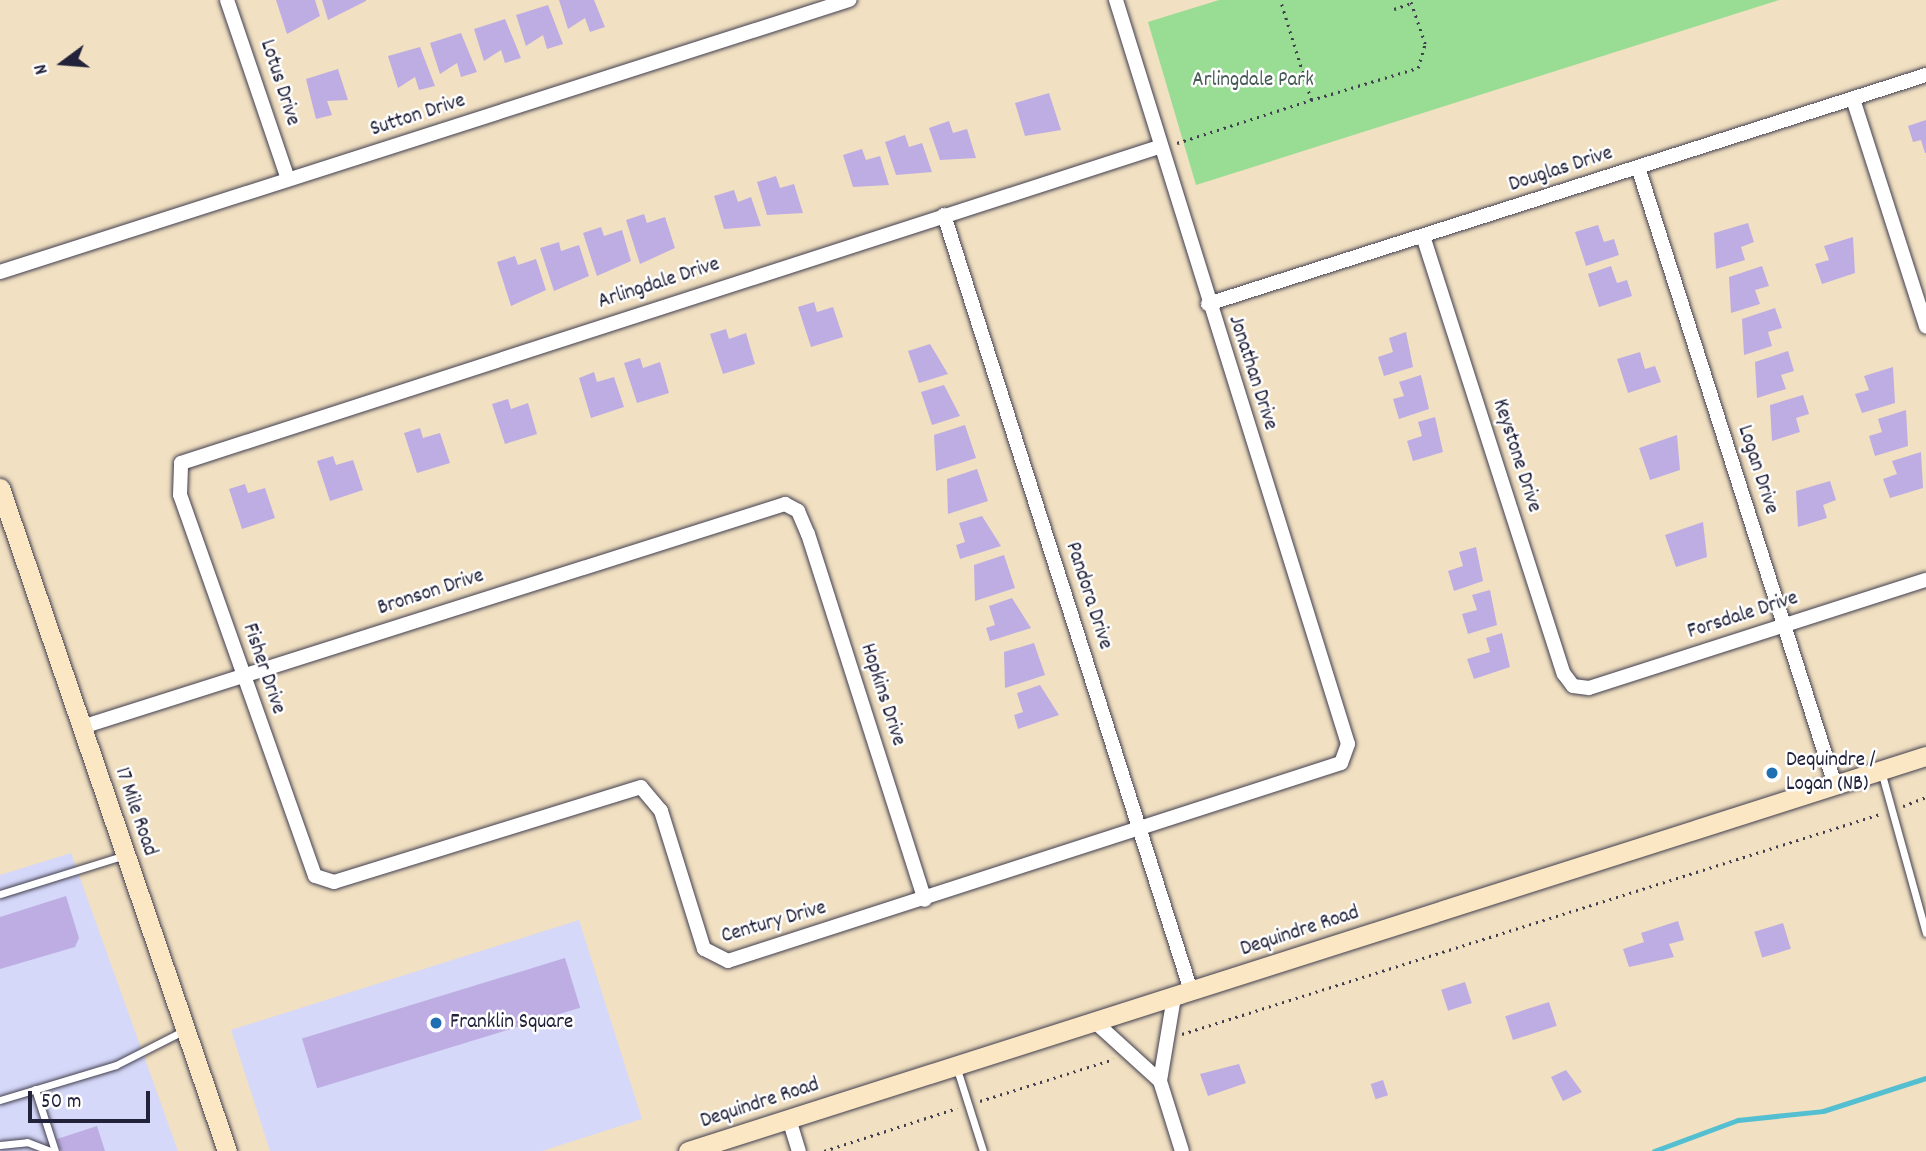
<!DOCTYPE html>
<html>
<head>
<meta charset="utf-8">
<style>
	body { margin:0 }
	#map { position:relative; width:1926px; height:1151px; overflow:hidden; background:#f1e0c1; font-family:Dekko,sans-serif }
	div>[style] { position:absolute }
	.built>* { inset:0; background:#d5d8f9 }
	.green>* { inset:0; background:#99dc93 }
	.stream>* { height:5px; margin:-2.5px; padding:0 2.5px; transform-origin:2.5px; border-radius:2.5px; background:#54bfd0 }
	.building>* { inset:0; background:#beade3; transform-origin:0 0 }
	.path>* { height:2.5px; margin-top:-1.25px; transform-origin:0; background:repeating-linear-gradient(90deg,#413e4f 0 2px,transparent 0 7px) }
	.roads { filter:drop-shadow(0 0 2px #413e4f) drop-shadow(0 0 2px #413e4f) }
	.service>* { height:7px; margin:-3.5px; padding:0 3.5px; transform-origin:3.5px; border-radius:3.5px; background:#fff }
	.minor>* { height:14px; margin:-7px; padding:0 7px; transform-origin:7px; border-radius:7px; background:#fff }
	.secondary>* { height:19px; margin:-9.5px; padding:0 9.5px; transform-origin:9.5px; border-radius:9.5px; background:#fbe7c3 }
	.dots>* { width:19px; height:19px; translate:-50% -50%; box-sizing:border-box; border:4px solid #fff; border-radius:50% }
	span { translate:-50% -50%; white-space:nowrap; text-align:center; line-height:1.15; -webkit-text-stroke:5px #fff; paint-order:stroke }
	.park-label { font-size:21px; color:#465a55 }
	.street-label { font-size:21px; color:#22223b }
	.poi-label { font-size:21px; color:#22223b }
	.left { translate:0 -50%; text-align:left }
	.north { position:absolute; left:28px; top:28px; width:70px; height:70px; -webkit-text-stroke:5px #fff; paint-order:stroke; rotate:254deg; font-size:19px; font-weight:700; line-height:28px; text-align:center; color:#22223b }
	.north::after { content:''; display:block; margin:auto; width:24px; height:32px; background:#22223b; clip-path:polygon(50% 0,100% 100%,50% 72%,0 100%) }
	.scale { position:absolute; left:28px; top:1091px; width:122px; height:32px; box-sizing:border-box; border:4px solid #22223b; border-top:0; padding-left:9px; font-size:21px; line-height:24px; white-space:nowrap; color:#22223b; -webkit-text-stroke:5px #fff; paint-order:stroke }
</style>
</head>
<body>
<div id="map">
	<div class="built">
		<i style="clip-path:polygon(71px 853px,178px 1151px,0 1151px,0 875px)"></i>
		<i style="clip-path:polygon(579px 920px,642px 1119px,542px 1151px,270px 1151px,231px 1030px)"></i>
	</div>
	<div class="green">
		<i style="clip-path:polygon(1219px 0,1779px 0,1196px 185px,1148px 22px)"></i>
	</div>
	<div class="stream">
		<i style="left:1654px;top:1151px;width:90px;rotate:-20.3deg"></i>
		<i style="left:1738px;top:1120px;width:85px;rotate:-6deg"></i>
		<i style="left:1823px;top:1111px;width:108px;rotate:-17.8deg"></i>
	</div>
	<div class="building">
		<i style="clip-path:polygon(276px 0,315px 0,320px 16px,287px 34px)"></i>
		<i style="clip-path:polygon(322px 0,366px 0,366px 1px,328px 20px)"></i>
		<i style="clip-path:polygon(559px 0,594px 0,605px 27px,590px 32px,585px 18px,568px 29px)"></i>
		<i style="clip-path:polygon(548px 5px,563px 44px,547px 49px,543px 35px,526px 46px,516px 15px)"></i>
		<i style="clip-path:polygon(505px 19px,521px 58px,505px 63px,501px 50px,484px 61px,474px 29px)"></i>
		<i style="clip-path:polygon(461px 33px,477px 72px,461px 77px,457px 63px,440px 74px,430px 43px)"></i>
		<i style="clip-path:polygon(420px 47px,435px 86px,419px 90px,415px 77px,398px 88px,388px 56px)"></i>
		<i style="clip-path:polygon(338px 69px,348px 100px,327px 101px,332px 115px,316px 119px,306px 79px)"></i>
		<i style="clip-path:polygon(1049px 93px,1061px 130px,1025px 136px,1015px 103px)"></i>
		<i style="clip-path:polygon(1926px 120px,1926px 153px,1925px 153px,1921px 140px,1913px 142px,1908px 126px)"></i>
		<i style="clip-path:polygon(949px 121px,953px 133px,967px 129px,976px 158px,940px 160px,929px 128px)"></i>
		<i style="clip-path:polygon(905px 135px,909px 147px,922px 143px,932px 172px,896px 175px,885px 142px)"></i>
		<i style="clip-path:polygon(862px 149px,866px 160px,880px 156px,889px 185px,853px 187px,843px 155px)"></i>
		<i style="clip-path:polygon(776px 176px,780px 188px,794px 184px,803px 213px,767px 215px,757px 182px)"></i>
		<i style="clip-path:polygon(734px 190px,738px 202px,751px 197px,761px 226px,724px 229px,714px 196px)"></i>
		<i style="clip-path:polygon(644px 214px,647px 223px,665px 217px,675px 248px,640px 264px,626px 220px)"></i>
		<i style="clip-path:polygon(1748px 223px,1754px 242px,1741px 247px,1745px 260px,1716px 269px,1714px 233px)"></i>
		<i style="clip-path:polygon(1598px 225px,1604px 242px,1614px 239px,1619px 255px,1586px 266px,1575px 232px)"></i>
		<i style="clip-path:polygon(601px 227px,604px 236px,622px 230px,631px 261px,597px 276px,583px 233px)"></i>
		<i style="clip-path:polygon(1853px 237px,1855px 273px,1822px 284px,1815px 264px,1829px 260px,1824px 246px)"></i>
		<i style="clip-path:polygon(559px 242px,561px 251px,579px 245px,589px 276px,554px 291px,540px 248px)"></i>
		<i style="clip-path:polygon(515px 256px,518px 265px,536px 259px,546px 290px,511px 306px,497px 262px)"></i>
		<i style="clip-path:polygon(1611px 266px,1617px 283px,1627px 280px,1632px 296px,1599px 307px,1588px 274px)"></i>
		<i style="clip-path:polygon(1762px 266px,1769px 286px,1755px 290px,1760px 304px,1731px 313px,1729px 277px)"></i>
		<i style="clip-path:polygon(814px 302px,817px 312px,833px 307px,843px 337px,811px 347px,798px 307px)"></i>
		<i style="clip-path:polygon(1775px 308px,1782px 328px,1768px 332px,1772px 346px,1744px 355px,1742px 319px)"></i>
		<i style="clip-path:polygon(726px 329px,729px 339px,746px 333px,755px 364px,723px 374px,710px 334px)"></i>
		<i style="clip-path:polygon(1406px 332px,1413px 367px,1384px 376px,1378px 357px,1393px 352px,1389px 338px)"></i>
		<i style="clip-path:polygon(930px 344px,948px 374px,919px 383px,908px 351px)"></i>
		<i style="clip-path:polygon(1788px 351px,1794px 371px,1781px 375px,1786px 389px,1757px 398px,1755px 362px)"></i>
		<i style="clip-path:polygon(1640px 352px,1645px 369px,1655px 366px,1661px 382px,1628px 393px,1617px 359px)"></i>
		<i style="clip-path:polygon(640px 358px,643px 368px,660px 362px,669px 393px,637px 403px,624px 363px)"></i>
		<i style="clip-path:polygon(1893px 367px,1895px 403px,1862px 413px,1855px 394px,1869px 390px,1864px 376px)"></i>
		<i style="clip-path:polygon(594px 372px,597px 382px,614px 377px,624px 407px,591px 418px,579px 378px)"></i>
		<i style="clip-path:polygon(1421px 375px,1429px 409px,1399px 419px,1393px 399px,1404px 396px,1399px 382px)"></i>
		<i style="clip-path:polygon(944px 385px,960px 416px,932px 425px,921px 392px)"></i>
		<i style="clip-path:polygon(1803px 395px,1809px 414px,1796px 418px,1800px 432px,1772px 441px,1770px 405px)"></i>
		<i style="clip-path:polygon(508px 399px,511px 409px,528px 403px,537px 434px,505px 444px,492px 404px)"></i>
		<i style="clip-path:polygon(1906px 410px,1908px 446px,1875px 456px,1869px 436px,1882px 432px,1878px 419px)"></i>
		<i style="clip-path:polygon(1435px 417px,1443px 452px,1413px 461px,1407px 441px,1422px 436px,1418px 422px)"></i>
		<i style="clip-path:polygon(965px 425px,976px 458px,936px 471px,934px 435px)"></i>
		<i style="clip-path:polygon(420px 428px,423px 438px,440px 433px,450px 463px,417px 473px,404px 433px)"></i>
		<i style="clip-path:polygon(1677px 435px,1680px 470px,1650px 480px,1639px 448px)"></i>
		<i style="clip-path:polygon(1921px 452px,1923px 488px,1890px 498px,1883px 479px,1897px 474px,1892px 461px)"></i>
		<i style="clip-path:polygon(333px 456px,336px 465px,353px 460px,363px 490px,330px 501px,317px 461px)"></i>
		<i style="clip-path:polygon(977px 469px,988px 501px,948px 514px,947px 479px)"></i>
		<i style="clip-path:polygon(1830px 481px,1836px 500px,1823px 505px,1827px 518px,1798px 527px,1796px 491px)"></i>
		<i style="clip-path:polygon(245px 484px,248px 493px,265px 488px,275px 518px,242px 529px,229px 489px)"></i>
		<i style="clip-path:polygon(982px 516px,1001px 546px,960px 559px,956px 545px,965px 542px,959px 523px)"></i>
		<i style="clip-path:polygon(1703px 522px,1707px 557px,1676px 567px,1665px 535px)"></i>
		<i style="clip-path:polygon(1476px 547px,1483px 581px,1454px 591px,1448px 571px,1463px 566px,1459px 552px)"></i>
		<i style="clip-path:polygon(1004px 555px,1015px 588px,975px 601px,974px 565px)"></i>
		<i style="clip-path:polygon(1490px 590px,1497px 625px,1468px 634px,1462px 614px,1477px 610px,1472px 595px)"></i>
		<i style="clip-path:polygon(1012px 598px,1031px 628px,990px 641px,986px 628px,995px 625px,989px 606px)"></i>
		<i style="clip-path:polygon(1502px 633px,1510px 667px,1474px 679px,1467px 659px,1490px 652px,1486px 638px)"></i>
		<i style="clip-path:polygon(1034px 643px,1045px 675px,1005px 688px,1004px 652px)"></i>
		<i style="clip-path:polygon(1040px 685px,1059px 715px,1018px 729px,1014px 715px,1023px 712px,1017px 693px)"></i>
		<i style="clip-path:polygon(66px 896px,79px 938px,75px 947px,0 969px,0 917px)"></i>
		<i style="clip-path:polygon(1678px 921px,1684px 940px,1669px 944px,1674px 957px,1629px 967px,1623px 949px,1644px 942px,1641px 933px)"></i>
		<i style="left:1783px;top:923px;width:27px;height:30px;rotate:73deg"></i>
		<i style="left:565px;top:958px;width:52px;height:275px;rotate:73deg"></i>
		<i style="left:1465px;top:982px;width:22px;height:25px;rotate:72deg"></i>
		<i style="left:1549px;top:1002px;width:25px;height:46px;rotate:72deg"></i>
		<i style="clip-path:polygon(1239px 1064px,1246px 1083px,1208px 1096px,1200px 1074px)"></i>
		<i style="clip-path:polygon(1566px 1070px,1582px 1092px,1563px 1101px,1551px 1077px)"></i>
		<i style="left:1383px;top:1080px;width:16px;height:13px;rotate:72deg"></i>
		<i style="clip-path:polygon(97px 1126px,105px 1151px,61px 1151px,57px 1139px)"></i>
	</div>
	<div class="path">
		<i style="left:1394px;top:9px;width:18px;rotate:-19deg"></i>
		<i style="left:1311px;top:100px;width:112px;rotate:-16.7deg"></i>
		<i style="left:1418px;top:68px;width:25px;rotate:-74deg"></i>
		<i style="left:1425px;top:44px;width:46px;rotate:-108.8deg"></i>
		<i style="left:1177px;top:143px;width:141px;rotate:-17.8deg"></i>
		<i style="left:1311px;top:100px;width:105px;rotate:-107.2deg"></i>
		<i style="left:1903px;top:806px;width:25px;rotate:-21deg"></i>
		<i style="left:1182px;top:1034px;width:732px;rotate:-17.49deg"></i>
		<i style="left:980px;top:1101px;width:140px;rotate:-17.4deg"></i>
		<i style="left:824px;top:1151px;width:140px;rotate:-17.9deg"></i>
	</div>
	<div class="roads">
		<div class="service">
			<i style="left:1881px;top:771px;width:168px;rotate:74.5deg"></i>
			<i style="left:0;top:894px;width:131px;rotate:-17.3deg"></i>
			<i style="left:956px;top:1066px;width:89px;rotate:72.4deg"></i>
			<i style="left:35px;top:1089px;width:65px;rotate:72.1deg"></i>
			<i style="left:0;top:1100px;width:121px;rotate:-16.8deg"></i>
			<i style="left:116px;top:1065px;width:77px;rotate:-26.9deg"></i>
			<i style="left:0;top:1145px;width:27px;rotate:-6deg"></i>
			<i style="left:27px;top:1142px;width:25px;rotate:21deg"></i>
		</div>
		<div class="minor">
			<i style="left:227px;top:0;width:189px;rotate:71.2deg"></i>
			<i style="left:1116px;top:0;width:779px;rotate:72.68deg"></i>
			<i style="left:1348px;top:744px;width:20px;rotate:110deg"></i>
			<i style="left:1341px;top:763px;width:644px;rotate:162.1deg"></i>
			<i style="left:728px;top:961px;width:27px;rotate:-153deg"></i>
			<i style="left:704px;top:949px;width:145px;rotate:-107.3deg"></i>
			<i style="left:661px;top:811px;width:31px;rotate:-130deg"></i>
			<i style="left:641px;top:787px;width:321px;rotate:162.8deg"></i>
			<i style="left:334px;top:882px;width:20px;rotate:-162deg"></i>
			<i style="left:315px;top:876px;width:404px;rotate:-109.5deg"></i>
			<i style="left:180px;top:495px;width:32px;rotate:-88deg"></i>
			<i style="left:181px;top:463px;width:1028px;rotate:-17.91deg"></i>
			<i style="left:1853px;top:99px;width:239px;rotate:72.2deg"></i>
			<i style="left:1638px;top:167px;width:649px;rotate:72.32deg"></i>
			<i style="left:944px;top:215px;width:814px;rotate:72.34deg"></i>
			<i style="left:1423px;top:236px;width:460px;rotate:72.2deg"></i>
			<i style="left:1564px;top:674px;width:15px;rotate:53deg"></i>
			<i style="left:1573px;top:686px;width:16px;rotate:7deg"></i>
			<i style="left:1589px;top:688px;width:354px;rotate:-17.8deg"></i>
			<i style="left:0;top:272px;width:892px;rotate:-17.76deg"></i>
			<i style="left:1208px;top:304px;width:754px;rotate:-17.69deg"></i>
			<i style="left:82px;top:727px;width:738px;rotate:-17.6deg"></i>
			<i style="left:785px;top:504px;width:15px;rotate:28deg"></i>
			<i style="left:798px;top:511px;width:25px;rotate:67deg"></i>
			<i style="left:808px;top:534px;width:384px;rotate:72.3deg"></i>
			<i style="left:1174px;top:997px;width:85px;rotate:99.5deg"></i>
			<i style="left:1160px;top:1081px;width:73px;rotate:72.6deg"></i>
			<i style="left:1094px;top:1021px;width:89px;rotate:42.3deg"></i>
			<i style="left:789px;top:1119px;width:34px;rotate:73deg"></i>
		</div>
		<div class="secondary">
			<i style="left:0;top:488px;width:701px;rotate:71.1deg"></i>
			<i style="left:688px;top:1151px;width:1299px;rotate:-17.7deg"></i>
		</div>
	</div>
	<div class="dots">
		<i style="left:1772px;top:773px;background:#1f6fb2"></i>
		<i style="left:436px;top:1023px;background:#1f6fb2"></i>
	</div>
	<div class="park-label">
		<span style="left:1253px;top:81px">Arlingdale Park</span>
	</div>
	<div class="street-label">
		<span style="left:279px;top:83px;rotate:72deg">Lotus Drive</span>
		<span style="left:418px;top:116px;rotate:-18deg">Sutton Drive</span>
		<span style="left:1561px;top:170px;rotate:-18deg">Douglas Drive</span>
		<span style="left:659px;top:284px;rotate:-18deg">Arlingdale Drive</span>
		<span style="left:1252px;top:373px;rotate:72deg">Jonathan Drive</span>
		<span style="left:1516px;top:456px;rotate:72deg">Keystone Drive</span>
		<span style="left:1757px;top:470px;rotate:72deg">Logan Drive</span>
		<span style="left:431px;top:593px;rotate:-18deg">Bronson Drive</span>
		<span style="left:1088px;top:596px;rotate:72deg">Pandora Drive</span>
		<span style="left:1743px;top:616px;rotate:-18deg">Forsdale Drive</span>
		<span style="left:263px;top:669px;rotate:71deg">Fisher Drive</span>
		<span style="left:882px;top:695px;rotate:72deg">Hopkins Drive</span>
		<span style="left:135px;top:812px;rotate:71deg">17 Mile Road</span>
		<span style="left:774px;top:923px;rotate:-16deg">Century Drive</span>
		<span style="left:1300px;top:932px;rotate:-18deg">Dequindre Road</span>
		<span style="left:760px;top:1104px;rotate:-18deg">Dequindre Road</span>
	</div>
	<div class="poi-label">
		<span class="left" style="left:1786px;top:773px">Dequindre /<br>Logan (NB)</span>
		<span class="left" style="left:450px;top:1023px">Franklin Square</span>
	</div>
	<div class="north">N</div>
	<div class="scale">50 m</div>
</div>
</body>
</html>
